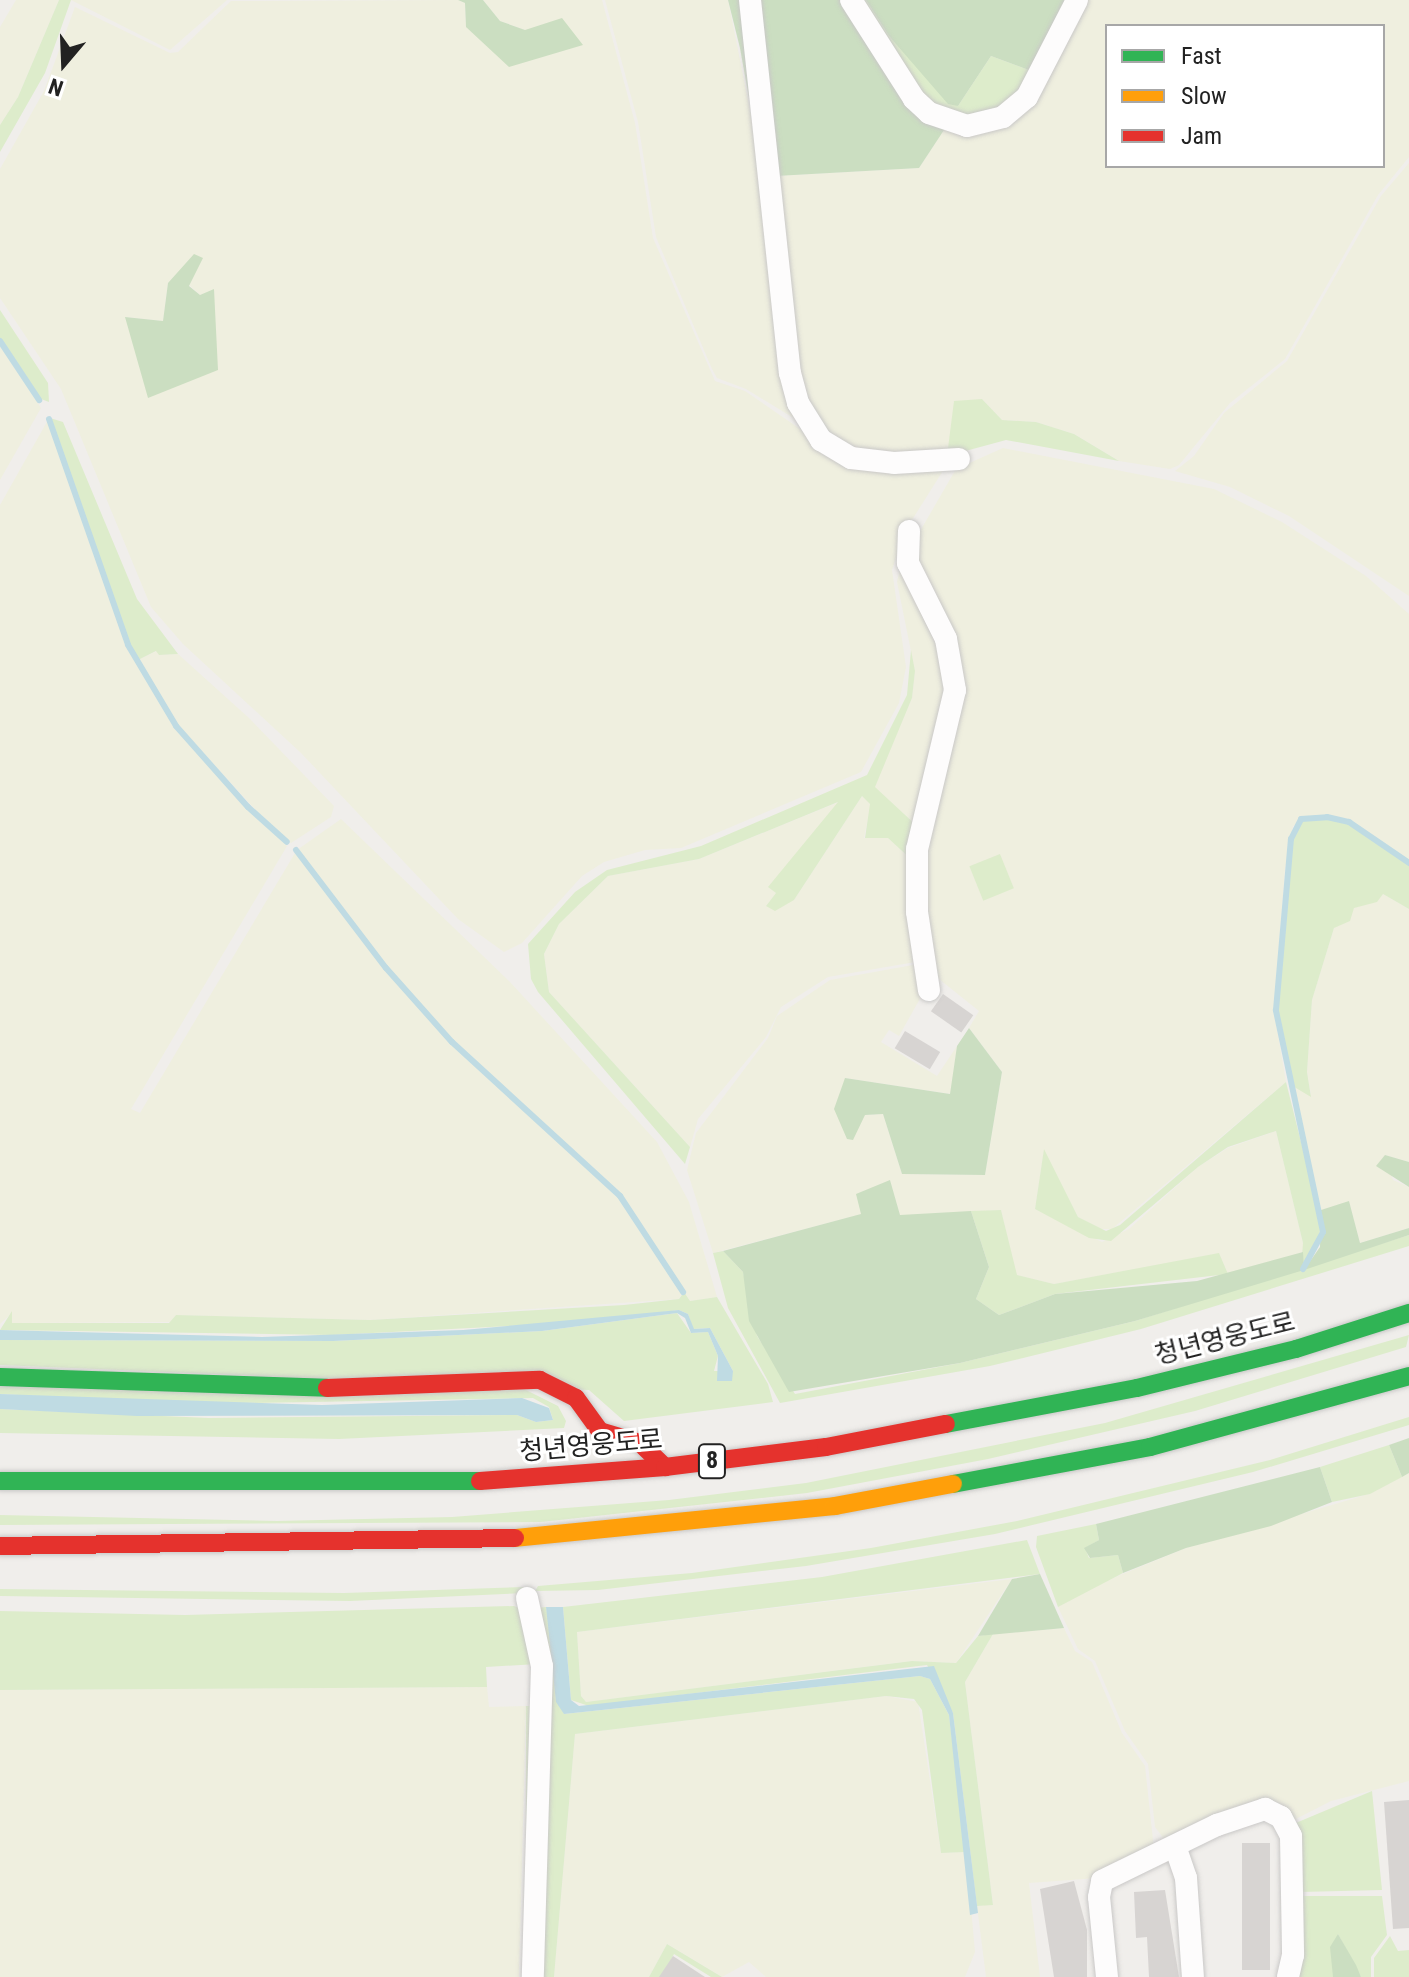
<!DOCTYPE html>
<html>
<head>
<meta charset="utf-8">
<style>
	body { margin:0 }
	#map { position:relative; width:1409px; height:1977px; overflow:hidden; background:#f0eeeb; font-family:"Roboto Condensed","Noto Sans KR",sans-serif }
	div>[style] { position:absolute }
	.farmland>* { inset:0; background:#efefdf }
	.grass>* { inset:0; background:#ddeccb; transform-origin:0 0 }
	.forest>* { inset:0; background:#cbdec1 }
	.water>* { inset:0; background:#bfdbe3 }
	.stream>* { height:6px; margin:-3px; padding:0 3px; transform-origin:3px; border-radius:3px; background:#bfdbe3 }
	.building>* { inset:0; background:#d7d4d2; transform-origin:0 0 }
	.roads { filter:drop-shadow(0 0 2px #c9c8c7) drop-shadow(0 0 2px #c9c8c7) }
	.street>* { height:22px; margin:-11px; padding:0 11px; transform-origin:11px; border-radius:11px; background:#fdfcfc }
	.fast>* { height:18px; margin:-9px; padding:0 9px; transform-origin:9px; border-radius:9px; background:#30b455 }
	.slow>* { height:18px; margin:-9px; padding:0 9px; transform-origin:9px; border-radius:9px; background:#ff9f0a }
	.jam>* { height:18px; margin:-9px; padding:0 9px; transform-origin:9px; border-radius:9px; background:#e5322d }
	span { translate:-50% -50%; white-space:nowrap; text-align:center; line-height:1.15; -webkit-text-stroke:6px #fff; paint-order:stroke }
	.shield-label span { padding:2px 6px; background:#fff; border:2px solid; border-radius:6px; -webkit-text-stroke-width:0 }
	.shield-label { font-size:24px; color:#222; font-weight:700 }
	.street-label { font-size:26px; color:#222 }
	.legend { position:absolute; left:1105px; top:24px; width:280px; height:144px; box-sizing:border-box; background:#fff; border:2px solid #a7a7a7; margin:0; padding:10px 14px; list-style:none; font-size:24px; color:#222 }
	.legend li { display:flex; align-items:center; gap:16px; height:40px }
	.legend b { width:40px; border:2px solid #a7a7a7 }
	.north { position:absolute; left:24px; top:24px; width:80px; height:80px; -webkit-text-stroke:6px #fff; paint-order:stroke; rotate:199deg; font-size:22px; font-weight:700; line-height:32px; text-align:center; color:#222 }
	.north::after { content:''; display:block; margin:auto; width:28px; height:36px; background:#222; clip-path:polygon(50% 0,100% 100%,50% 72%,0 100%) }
</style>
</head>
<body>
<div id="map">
	<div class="farmland">
		<i style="clip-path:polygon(16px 0,59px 0,18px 97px,0 125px,0 27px)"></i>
		<i style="clip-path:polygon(71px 0,227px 0,170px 50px)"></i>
		<i style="clip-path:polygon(evenodd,458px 0,465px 3px,466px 27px,525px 30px,500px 21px,483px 0,602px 0,635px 123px,653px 238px,715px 381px,745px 391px,819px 442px,946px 466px,905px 531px,892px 570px,906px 667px,899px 703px,861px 772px,681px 848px,645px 850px,604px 862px,582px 876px,522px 943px,504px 952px,458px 919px,301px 753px,183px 644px,151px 607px,61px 389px,0 298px,0 169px,44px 91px,75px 7px,170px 53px,178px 52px,231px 1px,458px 0,202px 258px,189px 285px,200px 295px,214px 290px,149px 398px,126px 317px,163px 321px,168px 283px,202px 258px)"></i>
		<i style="clip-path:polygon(605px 0,728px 0,762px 170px,802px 423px,746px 389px,717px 378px,712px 369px,656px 237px,638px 122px)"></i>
		<i style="clip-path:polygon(evenodd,1082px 0,1409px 0,1409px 157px,1378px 195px,1285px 359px,1230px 403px,1179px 465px,1170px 469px,1119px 461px,1074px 434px,1036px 422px,1002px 420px,982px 399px,947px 456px,919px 458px,833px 445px,802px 401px,776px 176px,919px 168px,946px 127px,985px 128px,1082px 0,1107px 26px,1383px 26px,1383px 166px,1107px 166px,1107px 26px)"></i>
		<i style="clip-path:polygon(1409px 163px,1409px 596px,1289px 516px,1230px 487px,1175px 471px,1194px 456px,1224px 413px,1287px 361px,1381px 196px)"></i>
		<i style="clip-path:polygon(0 343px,41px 408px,0 480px)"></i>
		<i style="clip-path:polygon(48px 420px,126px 646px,175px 727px,287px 846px,131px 1109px,140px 1113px,295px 853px,451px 1042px,619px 1197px,682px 1293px,679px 1299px,370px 1320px,176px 1315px,170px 1322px,11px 1323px,12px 1313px,0 1324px,0 505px)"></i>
		<i style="clip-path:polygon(1003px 448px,1214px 489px,1282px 522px,1366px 576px,1409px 614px,1409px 862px,1349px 821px,1312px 816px,1293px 826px,1285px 869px,1274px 1011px,1286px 1082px,1112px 1229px,1099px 1229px,1078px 1217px,1044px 1151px,1035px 1209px,1102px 1242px,1129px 1229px,1198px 1167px,1228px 1148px,1276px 1131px,1303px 1243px,1303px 1252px,1273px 1263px,1228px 1274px,1219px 1254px,1054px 1284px,1016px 1275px,1001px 1210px,900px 1216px,890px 1181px,862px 1214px,713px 1253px,687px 1170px,696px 1133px,768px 1038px,777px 1016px,830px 980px,924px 963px,926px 988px,899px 1036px,889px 1030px,881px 1042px,937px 1076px,957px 1046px,951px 1094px,845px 1078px,865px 1115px,883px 1114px,902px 1174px,985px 1175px,1002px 1072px,969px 1028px,979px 1011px,934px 975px,923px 873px,963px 699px,912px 545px,956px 469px)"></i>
		<i style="clip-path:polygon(903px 556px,949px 665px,917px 826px,874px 787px,912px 698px,915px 671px,897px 582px)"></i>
		<i style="clip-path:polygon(157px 651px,160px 655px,178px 654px,249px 718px,334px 806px,331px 817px,291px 843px,272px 828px,178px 725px,138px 660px)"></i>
		<i style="clip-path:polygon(862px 796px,871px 804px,864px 838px,888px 838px,914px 862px,921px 961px,828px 977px,781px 1007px,766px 1037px,698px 1119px,690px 1147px,549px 992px,544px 954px,559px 924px,608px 876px,699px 859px,839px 802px,769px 887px,776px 893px,766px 906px,794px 900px)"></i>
		<i style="clip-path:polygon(341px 819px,510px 982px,657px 1142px,689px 1202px,717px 1297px,690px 1301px,621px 1195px,453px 1040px,387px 967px,297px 850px)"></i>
		<i style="clip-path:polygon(1383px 894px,1409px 909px,1409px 1162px,1385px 1155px,1393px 1180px,1409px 1187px,1409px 1228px,1360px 1243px,1349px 1202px,1321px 1210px,1291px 1085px,1311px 1095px,1307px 1072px,1312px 1000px,1334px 928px,1354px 908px)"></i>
		<i style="clip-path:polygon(1409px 1473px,1409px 1781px,1331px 1801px,1290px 1822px,1280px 1813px,1167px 1843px,1155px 1827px,1148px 1764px,1125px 1731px,1095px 1661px,1078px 1649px,1058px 1607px,1096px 1585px,1186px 1548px,1369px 1494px)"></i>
		<i style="clip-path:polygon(1012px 1579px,956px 1663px,912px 1661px,586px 1702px,581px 1696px,577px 1632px)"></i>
		<i style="clip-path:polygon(1064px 1628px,1075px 1651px,1092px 1662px,1122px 1733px,1145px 1766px,1154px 1849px,1097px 1878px,1029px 1883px,1040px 1977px,986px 1977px,977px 1906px,993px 1904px,965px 1682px,993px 1634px)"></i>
		<i style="clip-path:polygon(487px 1687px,489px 1707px,526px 1706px,519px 1977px,0 1977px,0 1690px)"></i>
		<i style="clip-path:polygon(886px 1696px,918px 1702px,941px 1853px,966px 1852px,975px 1952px,965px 1977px,766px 1977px,749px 1962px,722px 1977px,667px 1944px,649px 1977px,554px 1977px,575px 1734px)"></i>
	</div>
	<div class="grass">
		<i style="clip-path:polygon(59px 0,71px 0,45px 73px,0 152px,0 125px,18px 97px)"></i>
		<i style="clip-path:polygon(852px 0,866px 0,889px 36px,958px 106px,991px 56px,1037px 73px,984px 122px,929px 112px)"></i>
		<i style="clip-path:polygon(0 310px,48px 383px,49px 402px,41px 399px,0 338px)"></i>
		<i style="clip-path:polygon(982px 399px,1002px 420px,1036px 422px,1074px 434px,1119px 461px,1006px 440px,947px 456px,954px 401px)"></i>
		<i style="clip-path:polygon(50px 418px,63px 422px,137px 599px,178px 654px,159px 655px,156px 651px,138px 660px,129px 645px)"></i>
		<i style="clip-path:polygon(911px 650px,915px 671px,912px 698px,875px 787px,917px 826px,914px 862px,888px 838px,865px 838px,870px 804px,862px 796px,794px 900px,775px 911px,766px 906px,776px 893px,768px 887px,838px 802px,699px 859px,608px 876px,559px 924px,544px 954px,549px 992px,690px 1147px,685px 1164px,538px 992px,531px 979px,528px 944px,575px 892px,607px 870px,701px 846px,867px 775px,907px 695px)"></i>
		<i style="clip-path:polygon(1327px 818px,1348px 824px,1409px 865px,1409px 909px,1383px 894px,1377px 902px,1354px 908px,1350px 921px,1334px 928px,1312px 1000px,1307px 1072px,1311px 1097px,1291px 1085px,1278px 1011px,1292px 839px,1302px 821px)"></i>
		<i style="left:1000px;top:854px;width:37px;height:33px;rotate:68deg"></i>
		<i style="clip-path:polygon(1286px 1082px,1321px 1222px,1318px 1246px,1301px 1269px,1303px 1243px,1276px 1131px,1228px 1147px,1198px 1167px,1111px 1241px,1089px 1238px,1035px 1209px,1044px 1149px,1078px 1217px,1106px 1231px,1120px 1225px)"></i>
		<i style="clip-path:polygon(1001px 1210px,1017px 1275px,1054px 1284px,1219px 1253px,1228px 1274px,1055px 1294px,999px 1315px,976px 1299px,989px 1267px,971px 1211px)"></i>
		<i style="clip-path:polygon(1409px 1235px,1409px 1246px,1141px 1329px,990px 1366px,780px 1403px,728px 1308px,713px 1253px,723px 1251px,743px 1272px,757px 1336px,795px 1394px,960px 1363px,1135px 1321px)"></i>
		<i style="clip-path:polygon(684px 1292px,690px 1301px,717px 1297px,768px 1384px,773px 1402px,624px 1421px,589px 1390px,0 1365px,0 1340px,333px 1341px,542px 1331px,677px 1313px,691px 1333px,708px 1332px,718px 1356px,714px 1371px,733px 1371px,710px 1328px,693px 1329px,688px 1314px,679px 1310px,587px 1322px,333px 1335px,0 1330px,12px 1311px,12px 1323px,169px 1323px,176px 1315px,370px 1320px,624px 1305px,679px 1299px)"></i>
		<i style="clip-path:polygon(1409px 1335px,1406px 1347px,1195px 1411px,988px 1459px,807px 1493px,541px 1522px,0 1525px,0 1515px,277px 1521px,452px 1517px,669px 1500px,806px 1483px,1105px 1423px)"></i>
		<i style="clip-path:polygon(0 1387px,526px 1390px,558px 1406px,566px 1421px,564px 1428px,339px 1439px,0 1433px,0 1409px,209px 1418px,517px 1415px,536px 1422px,553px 1420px,549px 1407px,533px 1398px,191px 1404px,0 1394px)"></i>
		<i style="clip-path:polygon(1409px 1417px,1409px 1425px,1253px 1472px,995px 1534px,806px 1566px,598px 1590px,535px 1591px,538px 1586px,692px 1573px,871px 1548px,1017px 1521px,1270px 1460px)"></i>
		<i style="clip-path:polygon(1389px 1445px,1402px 1477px,1370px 1494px,1332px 1502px,1320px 1467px)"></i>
		<i style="clip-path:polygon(1096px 1524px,1099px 1540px,1085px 1548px,1089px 1558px,1118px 1555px,1123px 1573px,1058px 1607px,1036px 1547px,1037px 1536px)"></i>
		<i style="clip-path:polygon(1027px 1540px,1040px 1574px,577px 1632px,581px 1696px,586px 1702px,912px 1661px,956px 1663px,978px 1636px,993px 1634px,965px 1682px,993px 1905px,977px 1906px,953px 1713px,927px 1665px,589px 1706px,571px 1700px,563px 1607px,822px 1577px)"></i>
		<i style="clip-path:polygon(524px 1587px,526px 1593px,350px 1601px,0 1596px,0 1589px,344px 1593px)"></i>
		<i style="clip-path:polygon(514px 1606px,521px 1609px,538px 1664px,486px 1667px,487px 1687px,0 1690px,0 1611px,185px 1615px)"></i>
		<i style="clip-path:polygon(546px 1607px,564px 1714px,920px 1676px,930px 1679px,949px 1715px,966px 1852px,941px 1853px,922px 1710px,914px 1699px,886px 1696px,575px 1734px,554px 1977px,540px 1977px,537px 1608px)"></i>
		<i style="left:526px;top:1706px;width:10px;height:271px"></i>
		<i style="clip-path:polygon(1372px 1791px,1382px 1890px,1300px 1892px,1291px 1825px)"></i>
		<i style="clip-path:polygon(1299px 1896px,1382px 1896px,1387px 1935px,1371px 1957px,1371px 1977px,1361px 1977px,1338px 1934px,1333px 1977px,1294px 1977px)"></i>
		<i style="clip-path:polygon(1390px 1936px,1398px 1951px,1409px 1950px,1409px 1977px,1374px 1977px,1374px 1958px)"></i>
		<i style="clip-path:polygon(667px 1944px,722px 1977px,711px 1977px,674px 1954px,662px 1977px,649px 1977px)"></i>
	</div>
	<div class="forest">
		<i style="clip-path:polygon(458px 0,483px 0,500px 21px,525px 30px,562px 18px,583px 45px,509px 67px,466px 27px,465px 3px)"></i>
		<i style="clip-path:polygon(728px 0,748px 0,762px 170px,740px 48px)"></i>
		<i style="clip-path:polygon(754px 0,846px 0,946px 127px,919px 168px,776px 176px)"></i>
		<i style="clip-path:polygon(866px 0,1075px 0,1037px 73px,991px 56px,958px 106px,948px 104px,889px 36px)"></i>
		<i style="clip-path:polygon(194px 254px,203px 258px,189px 286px,200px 295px,214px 289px,218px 370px,148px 398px,125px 317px,163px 321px,168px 283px)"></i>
		<i style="clip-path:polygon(969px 1028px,1002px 1072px,985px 1175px,902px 1174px,883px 1114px,865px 1115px,853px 1140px,847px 1139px,834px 1109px,845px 1078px,950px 1094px,957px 1046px)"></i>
		<i style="clip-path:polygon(1385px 1155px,1409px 1162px,1409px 1187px,1376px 1166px)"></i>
		<i style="clip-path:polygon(890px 1180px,900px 1215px,971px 1211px,989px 1267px,976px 1299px,999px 1315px,1055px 1294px,1197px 1281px,1303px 1252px,1304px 1270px,1320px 1247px,1321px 1210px,1349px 1201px,1360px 1243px,1409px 1228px,1409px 1235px,1304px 1270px,1135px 1321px,960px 1363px,789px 1392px,749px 1321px,743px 1272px,723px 1251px,861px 1214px,856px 1194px)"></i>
		<i style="clip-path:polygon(1409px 1438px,1409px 1473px,1402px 1477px,1389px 1445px)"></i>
		<i style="clip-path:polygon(1320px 1467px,1332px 1502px,1271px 1526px,1186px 1548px,1123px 1573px,1118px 1555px,1090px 1558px,1084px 1548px,1099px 1540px,1096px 1524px)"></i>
		<i style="clip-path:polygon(1040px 1574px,1064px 1628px,978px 1636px,1012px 1579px)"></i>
		<i style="clip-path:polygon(1338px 1934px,1356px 1965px,1361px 1977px,1333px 1977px,1330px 1947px)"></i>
	</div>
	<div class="water">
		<i style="clip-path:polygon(679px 1310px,688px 1314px,694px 1329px,710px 1328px,733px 1371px,732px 1381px,717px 1381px,718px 1356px,708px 1332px,691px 1333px,685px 1318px,677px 1313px,542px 1331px,333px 1341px,0 1340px,0 1330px,262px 1337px,463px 1330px)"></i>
		<i style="clip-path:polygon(0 1394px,322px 1405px,522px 1398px,549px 1408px,553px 1420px,536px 1422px,517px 1415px,137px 1416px,0 1409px)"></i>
		<i style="clip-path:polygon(546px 1607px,563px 1607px,571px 1700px,579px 1706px,934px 1666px,953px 1713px,978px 1913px,970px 1915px,949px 1715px,930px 1679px,920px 1676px,564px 1714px,556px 1702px)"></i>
	</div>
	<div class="stream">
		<i style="left:0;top:341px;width:71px;rotate:56.5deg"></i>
		<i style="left:49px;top:419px;width:239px;rotate:70.7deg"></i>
		<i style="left:128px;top:645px;width:94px;rotate:59.3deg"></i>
		<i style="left:176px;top:726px;width:108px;rotate:48.4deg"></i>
		<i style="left:248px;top:807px;width:52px;rotate:41.9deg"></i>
		<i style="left:296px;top:850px;width:148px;rotate:52.7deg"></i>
		<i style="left:386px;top:968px;width:99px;rotate:48.3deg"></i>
		<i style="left:452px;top:1042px;width:228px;rotate:42.5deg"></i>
		<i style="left:620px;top:1196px;width:115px;rotate:56.7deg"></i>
		<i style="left:1303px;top:1269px;width:42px;rotate:-61.6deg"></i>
		<i style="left:1323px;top:1232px;width:227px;rotate:-102deg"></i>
		<i style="left:1276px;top:1010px;width:172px;rotate:-85deg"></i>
		<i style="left:1291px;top:839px;width:22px;rotate:-63deg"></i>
		<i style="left:1301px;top:819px;width:26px;rotate:-4deg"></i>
		<i style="left:1327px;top:817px;width:23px;rotate:13deg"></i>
		<i style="left:1349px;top:822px;width:73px;rotate:34.3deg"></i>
	</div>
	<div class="building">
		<i style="left:943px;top:994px;width:37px;height:21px;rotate:35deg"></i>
		<i style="left:905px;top:1031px;width:41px;height:20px;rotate:31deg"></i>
		<i style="clip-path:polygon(1409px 1800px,1409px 1928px,1393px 1929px,1384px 1802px)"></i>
		<i style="left:1270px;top:1843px;width:127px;height:28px;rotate:90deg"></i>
		<i style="clip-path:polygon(1074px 1881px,1087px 1930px,1087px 1977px,1054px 1977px,1040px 1889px)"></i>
		<i style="clip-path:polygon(1165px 1890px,1179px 1977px,1149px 1977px,1147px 1937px,1136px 1938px,1134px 1892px)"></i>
		<i style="clip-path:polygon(673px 1956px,705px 1977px,659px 1977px)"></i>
	</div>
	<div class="roads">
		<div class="street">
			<i style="left:750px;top:0;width:375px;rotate:83.9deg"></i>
			<i style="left:790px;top:373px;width:31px;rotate:75deg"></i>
			<i style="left:798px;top:403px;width:44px;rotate:58.1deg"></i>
			<i style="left:821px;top:440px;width:35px;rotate:31deg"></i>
			<i style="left:851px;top:458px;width:43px;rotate:6.6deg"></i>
			<i style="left:894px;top:463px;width:65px;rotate:-3.5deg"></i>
			<i style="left:851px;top:0;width:117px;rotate:57.5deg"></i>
			<i style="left:914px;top:99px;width:21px;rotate:43deg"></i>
			<i style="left:929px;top:113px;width:40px;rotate:18.9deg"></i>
			<i style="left:967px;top:126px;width:37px;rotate:-14deg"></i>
			<i style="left:1003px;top:117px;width:31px;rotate:-40deg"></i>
			<i style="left:1027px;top:97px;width:109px;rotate:-62.7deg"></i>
			<i style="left:909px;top:531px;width:32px;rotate:92deg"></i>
			<i style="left:908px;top:563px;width:85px;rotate:63.4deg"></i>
			<i style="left:946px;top:639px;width:52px;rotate:80deg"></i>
			<i style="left:955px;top:690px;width:163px;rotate:103.4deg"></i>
			<i style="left:917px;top:849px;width:63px;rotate:90deg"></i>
			<i style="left:917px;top:912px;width:79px;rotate:81.3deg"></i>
			<i style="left:527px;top:1598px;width:70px;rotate:77.6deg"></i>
			<i style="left:542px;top:1666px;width:311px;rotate:91.7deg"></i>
			<i style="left:1175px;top:1846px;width:34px;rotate:71deg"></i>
			<i style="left:1186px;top:1878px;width:99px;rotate:86deg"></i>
			<i style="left:1107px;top:1977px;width:80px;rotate:-95.7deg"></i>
			<i style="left:1099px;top:1897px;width:16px;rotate:-79deg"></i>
			<i style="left:1102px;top:1881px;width:128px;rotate:-26deg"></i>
			<i style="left:1217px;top:1825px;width:51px;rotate:-18.4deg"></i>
			<i style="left:1265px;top:1809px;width:18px;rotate:27deg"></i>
			<i style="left:1281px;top:1817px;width:21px;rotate:62deg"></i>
			<i style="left:1291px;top:1836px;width:119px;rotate:89deg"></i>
			<i style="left:1293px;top:1955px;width:23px;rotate:103deg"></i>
		</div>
		<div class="fast">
			<i style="left:0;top:1377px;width:327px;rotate:1.9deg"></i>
			<i style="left:946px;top:1424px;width:194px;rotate:-10.7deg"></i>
			<i style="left:1137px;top:1388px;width:164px;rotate:-13.8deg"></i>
			<i style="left:1296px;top:1349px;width:119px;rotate:-17.7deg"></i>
			<i style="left:0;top:1481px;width:480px"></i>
			<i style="left:953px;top:1484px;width:200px;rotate:-10.6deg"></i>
			<i style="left:1150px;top:1447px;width:269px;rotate:-15.3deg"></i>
		</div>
		<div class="slow">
			<i style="left:515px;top:1538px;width:322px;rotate:-5.7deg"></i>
			<i style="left:835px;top:1506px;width:120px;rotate:-10.6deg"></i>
		</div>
		<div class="jam">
			<i style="left:327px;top:1388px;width:213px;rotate:-2.2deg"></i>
			<i style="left:540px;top:1380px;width:40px;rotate:26.6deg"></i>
			<i style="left:576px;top:1398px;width:41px;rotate:54deg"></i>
			<i style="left:600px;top:1431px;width:42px;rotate:16.7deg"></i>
			<i style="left:640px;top:1443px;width:35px;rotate:44deg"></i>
			<i style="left:480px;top:1481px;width:186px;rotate:-4.3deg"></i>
			<i style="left:665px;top:1467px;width:162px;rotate:-7.1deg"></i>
			<i style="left:826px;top:1447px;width:122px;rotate:-10.9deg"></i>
			<i style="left:0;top:1546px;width:515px;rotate:-0.89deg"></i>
		</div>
	</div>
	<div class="shield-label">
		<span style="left:712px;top:1461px">8</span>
	</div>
	<div class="street-label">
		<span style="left:1225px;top:1339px;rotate:-14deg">청년영웅도로</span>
		<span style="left:591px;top:1446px;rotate:-5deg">청년영웅도로</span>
	</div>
	<ul class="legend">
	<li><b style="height:10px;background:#30b455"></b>Fast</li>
	<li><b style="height:10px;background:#ff9f0a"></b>Slow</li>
	<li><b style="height:10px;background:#e5322d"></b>Jam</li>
	</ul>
	<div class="north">N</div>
</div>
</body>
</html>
